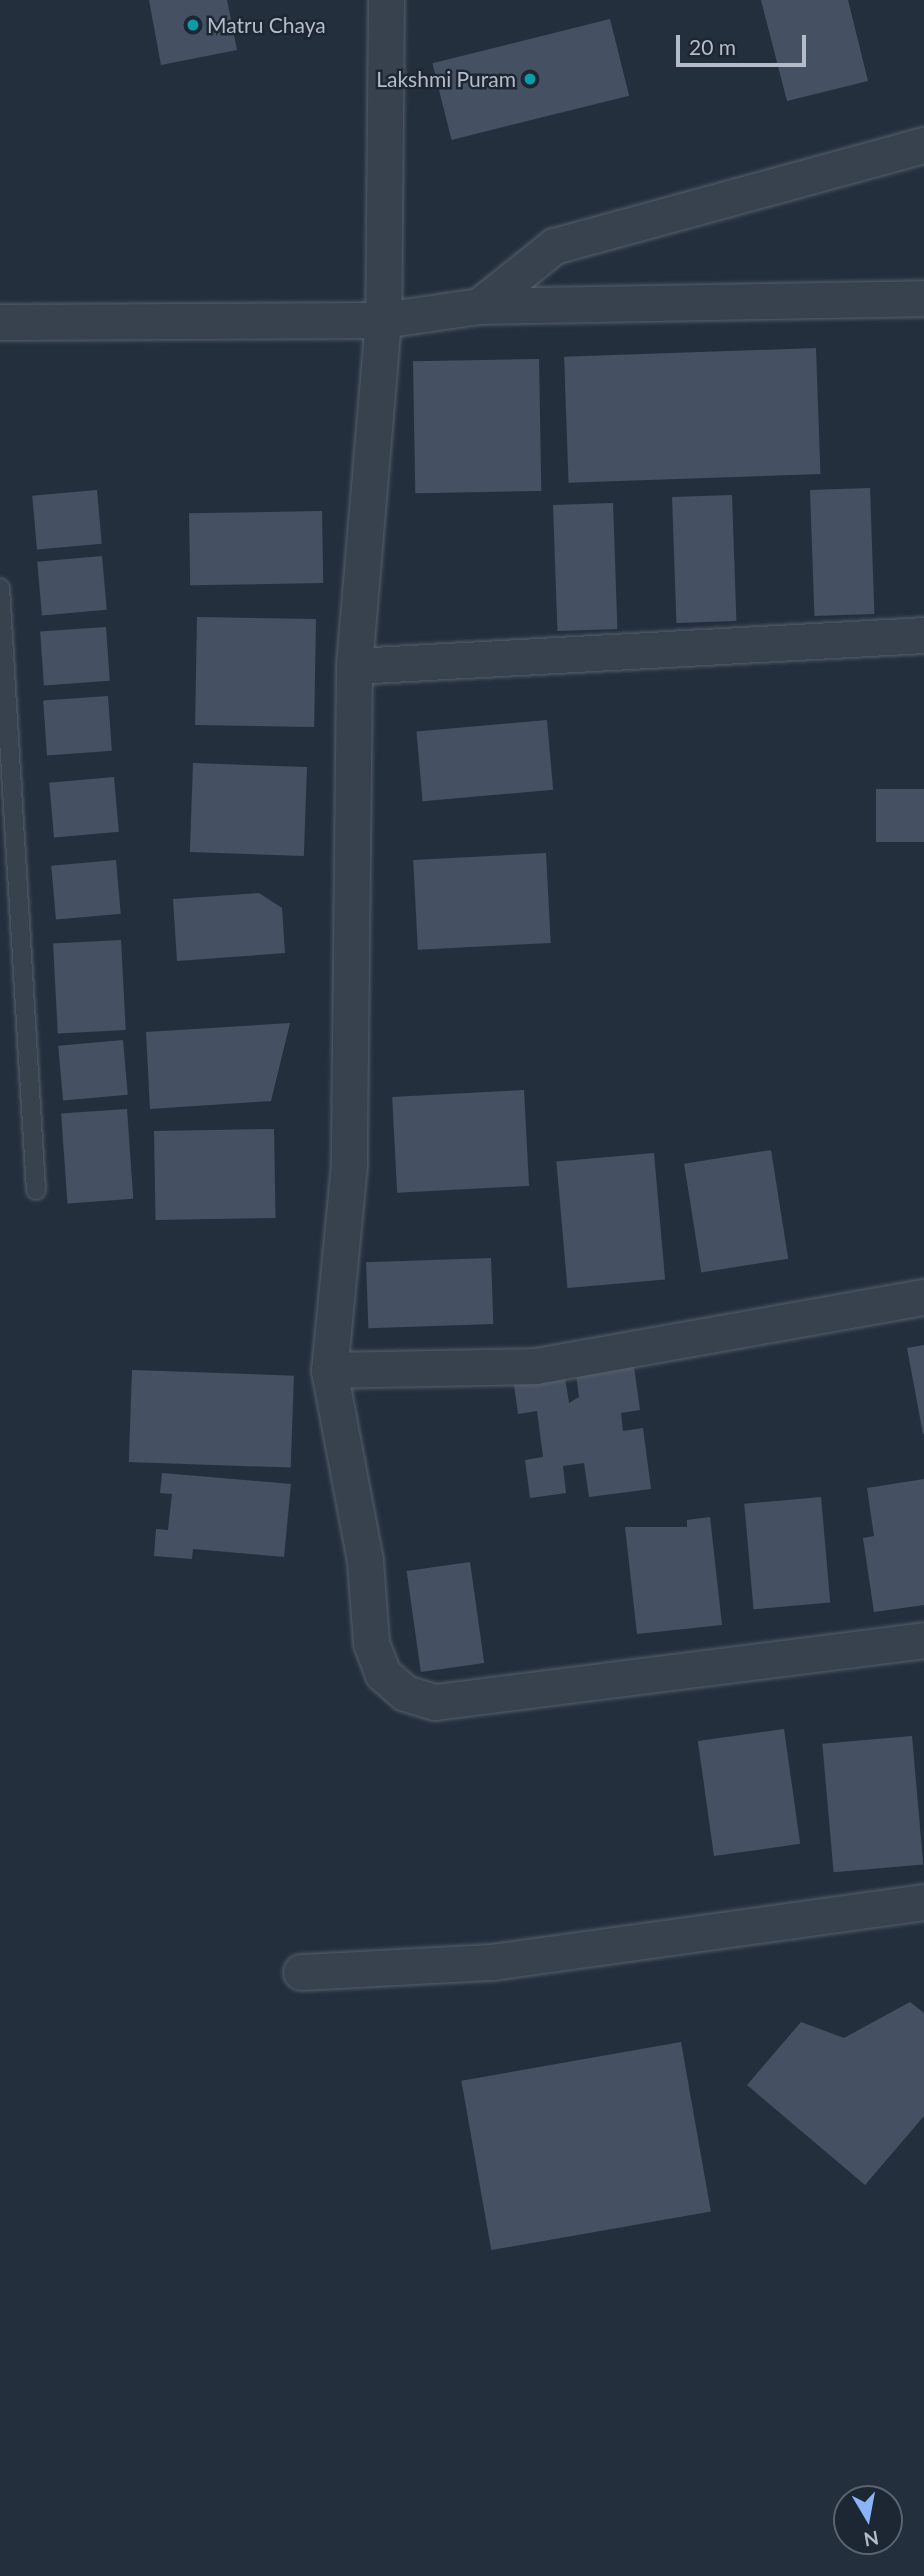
<!DOCTYPE html>
<html>
<head>
<meta charset="utf-8">
<style>
	body { margin:0 }
	#map { position:relative; width:924px; height:2576px; overflow:hidden; background:#242f3e; font-family:Lato,sans-serif }
	div>[style] { position:absolute }
	.building>* { inset:0; background:#455162; transform-origin:0 0 }
	.roads { filter:drop-shadow(0 0 2px #565f6c) drop-shadow(0 0 2px #565f6c) }
	.lane>* { height:18px; margin:-9px; padding:0 9px; transform-origin:9px; border-radius:9px; background:#38414e }
	.street>* { height:35px; margin:-17.5px; padding:0 17.5px; transform-origin:17.5px; border-radius:17.5px; background:#38414e }
	.dots>* { width:19px; height:19px; translate:-50% -50%; box-sizing:border-box; border:4px solid #1d2633; border-radius:50% }
	span { translate:-50% -50%; white-space:nowrap; text-align:center; line-height:1.15; -webkit-text-stroke:5px #1d2633; paint-order:stroke }
	.poi-label { font-size:21px; color:#b4bcc9 }
	.left { translate:0 -50%; text-align:left }
	.right { translate:-100% -50%; text-align:right }
	.north { position:absolute; left:833px; top:2485px; width:70px; height:70px; box-sizing:border-box; background:#1d2633; border:2px solid #59626f; border-radius:50%; rotate:170deg; font-size:19px; font-weight:700; line-height:28px; text-align:center; color:#b4bcc9 }
	.north::after { content:''; display:block; margin:auto; width:24px; height:32px; background:#8ab4f8; clip-path:polygon(50% 0,100% 100%,50% 72%,0 100%) }
	.scale { position:absolute; left:676px; top:35px; width:130px; height:32px; box-sizing:border-box; border:4px solid #b4bcc9; border-top:0; padding-left:9px; font-size:21px; line-height:24px; white-space:nowrap; color:#b4bcc9; -webkit-text-stroke:5px #1d2633; paint-order:stroke }
</style>
</head>
<body>
<div id="map">
	<div class="building">
		<i style="clip-path:polygon(149px 0,227px 0,237px 50px,161px 65px)"></i>
		<i style="clip-path:polygon(761px 0,848px 0,868px 81px,787px 101px)"></i>
		<i style="left:610px;top:19px;width:79px;height:183px;rotate:76deg"></i>
		<i style="left:816px;top:348px;width:126px;height:252px;rotate:88deg"></i>
		<i style="left:539px;top:359px;width:132px;height:126px;rotate:89deg"></i>
		<i style="left:870px;top:488px;width:126px;height:60px;rotate:88deg"></i>
		<i style="left:97px;top:490px;width:54px;height:65px;rotate:85deg"></i>
		<i style="left:732px;top:495px;width:126px;height:60px;rotate:88deg"></i>
		<i style="left:613px;top:503px;width:126px;height:60px;rotate:88deg"></i>
		<i style="left:322px;top:511px;width:72px;height:133px;rotate:89deg"></i>
		<i style="left:102px;top:556px;width:54px;height:65px;rotate:85deg"></i>
		<i style="left:197px;top:617px;width:119px;height:108px;rotate:1deg"></i>
		<i style="left:106px;top:627px;width:54px;height:66px;rotate:86deg"></i>
		<i style="left:108px;top:696px;width:55px;height:65px;rotate:86deg"></i>
		<i style="left:547px;top:720px;width:70px;height:131px;rotate:85deg"></i>
		<i style="left:193px;top:763px;width:114px;height:89px;rotate:2deg"></i>
		<i style="left:114px;top:777px;width:55px;height:65px;rotate:85deg"></i>
		<i style="left:924px;top:789px;width:53px;height:48px;rotate:90deg"></i>
		<i style="left:546px;top:853px;width:90px;height:133px;rotate:87deg"></i>
		<i style="left:116px;top:860px;width:54px;height:65px;rotate:85deg"></i>
		<i style="clip-path:polygon(259px 893px,282px 908px,285px 953px,177px 961px,173px 899px)"></i>
		<i style="left:121px;top:940px;width:90px;height:68px;rotate:87deg"></i>
		<i style="clip-path:polygon(290px 1023px,271px 1101px,150px 1109px,146px 1032px)"></i>
		<i style="left:123px;top:1040px;width:55px;height:65px;rotate:85deg"></i>
		<i style="left:524px;top:1090px;width:96px;height:132px;rotate:87deg"></i>
		<i style="left:127px;top:1109px;width:90px;height:66px;rotate:86deg"></i>
		<i style="left:274px;top:1129px;width:89px;height:120px;rotate:89deg"></i>
		<i style="left:771px;top:1150px;width:110px;height:88px;rotate:81deg"></i>
		<i style="left:654px;top:1153px;width:127px;height:98px;rotate:85deg"></i>
		<i style="left:491px;top:1258px;width:66px;height:125px;rotate:88deg"></i>
		<i style="clip-path:polygon(924px 1345px,924px 1434px,923px 1434px,907px 1348px)"></i>
		<i style="clip-path:polygon(633px 1359px,640px 1410px,621px 1413px,623px 1431px,643px 1428px,651px 1489px,589px 1497px,584px 1463px,563px 1466px,566px 1493px,530px 1498px,525px 1460px,543px 1457px,537px 1411px,518px 1414px,513px 1378px,564px 1371px,569px 1403px,579px 1397px,575px 1367px)"></i>
		<i style="left:132px;top:1370px;width:162px;height:92px;rotate:2deg"></i>
		<i style="clip-path:polygon(162px 1473px,291px 1484px,284px 1557px,193px 1549px,192px 1559px,154px 1556px,156px 1529px,168px 1530px,172px 1494px,160px 1493px)"></i>
		<i style="clip-path:polygon(924px 1479px,924px 1605px,874px 1612px,863px 1538px,874px 1536px,867px 1488px)"></i>
		<i style="left:821px;top:1497px;width:106px;height:77px;rotate:85deg"></i>
		<i style="clip-path:polygon(710px 1517px,722px 1625px,637px 1634px,625px 1527px,687px 1527px,687px 1520px)"></i>
		<i style="left:470px;top:1562px;width:102px;height:64px;rotate:82deg"></i>
		<i style="left:784px;top:1729px;width:116px;height:87px;rotate:82deg"></i>
		<i style="left:912px;top:1736px;width:129px;height:90px;rotate:85deg"></i>
		<i style="clip-path:polygon(910px 2002px,924px 2013px,924px 2116px,865px 2185px,747px 2085px,801px 2022px,844px 2038px)"></i>
		<i style="left:681px;top:2042px;width:172px;height:223px;rotate:80deg"></i>
	</div>
	<div class="roads">
		<div class="lane">
			<i style="left:0;top:588px;width:603px;rotate:86.58deg"></i>
		</div>
		<div class="street">
			<i style="left:386px;top:0;width:320px;rotate:90.5deg"></i>
			<i style="left:383px;top:320px;width:347px;rotate:94.8deg"></i>
			<i style="left:354px;top:666px;width:498px;rotate:90.6deg"></i>
			<i style="left:349px;top:1164px;width:207px;rotate:95.5deg"></i>
			<i style="left:329px;top:1370px;width:194px;rotate:79.3deg"></i>
			<i style="left:365px;top:1561px;width:82px;rotate:85.8deg"></i>
			<i style="left:371px;top:1643px;width:33px;rotate:69deg"></i>
			<i style="left:383px;top:1674px;width:29px;rotate:41deg"></i>
			<i style="left:405px;top:1693px;width:31px;rotate:17deg"></i>
			<i style="left:435px;top:1702px;width:493px;rotate:-7.2deg"></i>
			<i style="left:479px;top:306px;width:96px;rotate:-38.7deg"></i>
			<i style="left:554px;top:246px;width:384px;rotate:-15.3deg"></i>
			<i style="left:0;top:322px;width:383px;rotate:-0.3deg"></i>
			<i style="left:383px;top:320px;width:97px;rotate:-8.3deg"></i>
			<i style="left:479px;top:306px;width:445px;rotate:-1deg"></i>
			<i style="left:354px;top:666px;width:571px;rotate:-3.11deg"></i>
			<i style="left:329px;top:1370px;width:207px;rotate:-1.1deg"></i>
			<i style="left:536px;top:1366px;width:394px;rotate:-10.1deg"></i>
			<i style="left:301px;top:1972px;width:191px;rotate:-3deg"></i>
			<i style="left:492px;top:1962px;width:436px;rotate:-7.9deg"></i>
		</div>
	</div>
	<div class="dots">
		<i style="left:193px;top:25px;background:#0f9aa8"></i>
		<i style="left:530px;top:79px;background:#0f9aa8"></i>
	</div>
	<div class="poi-label">
		<span class="left" style="left:207px;top:25px">Matru Chaya</span>
		<span class="right" style="left:516px;top:79px">Lakshmi Puram</span>
	</div>
	<div class="north">N</div>
	<div class="scale">20 m</div>
</div>
</body>
</html>
